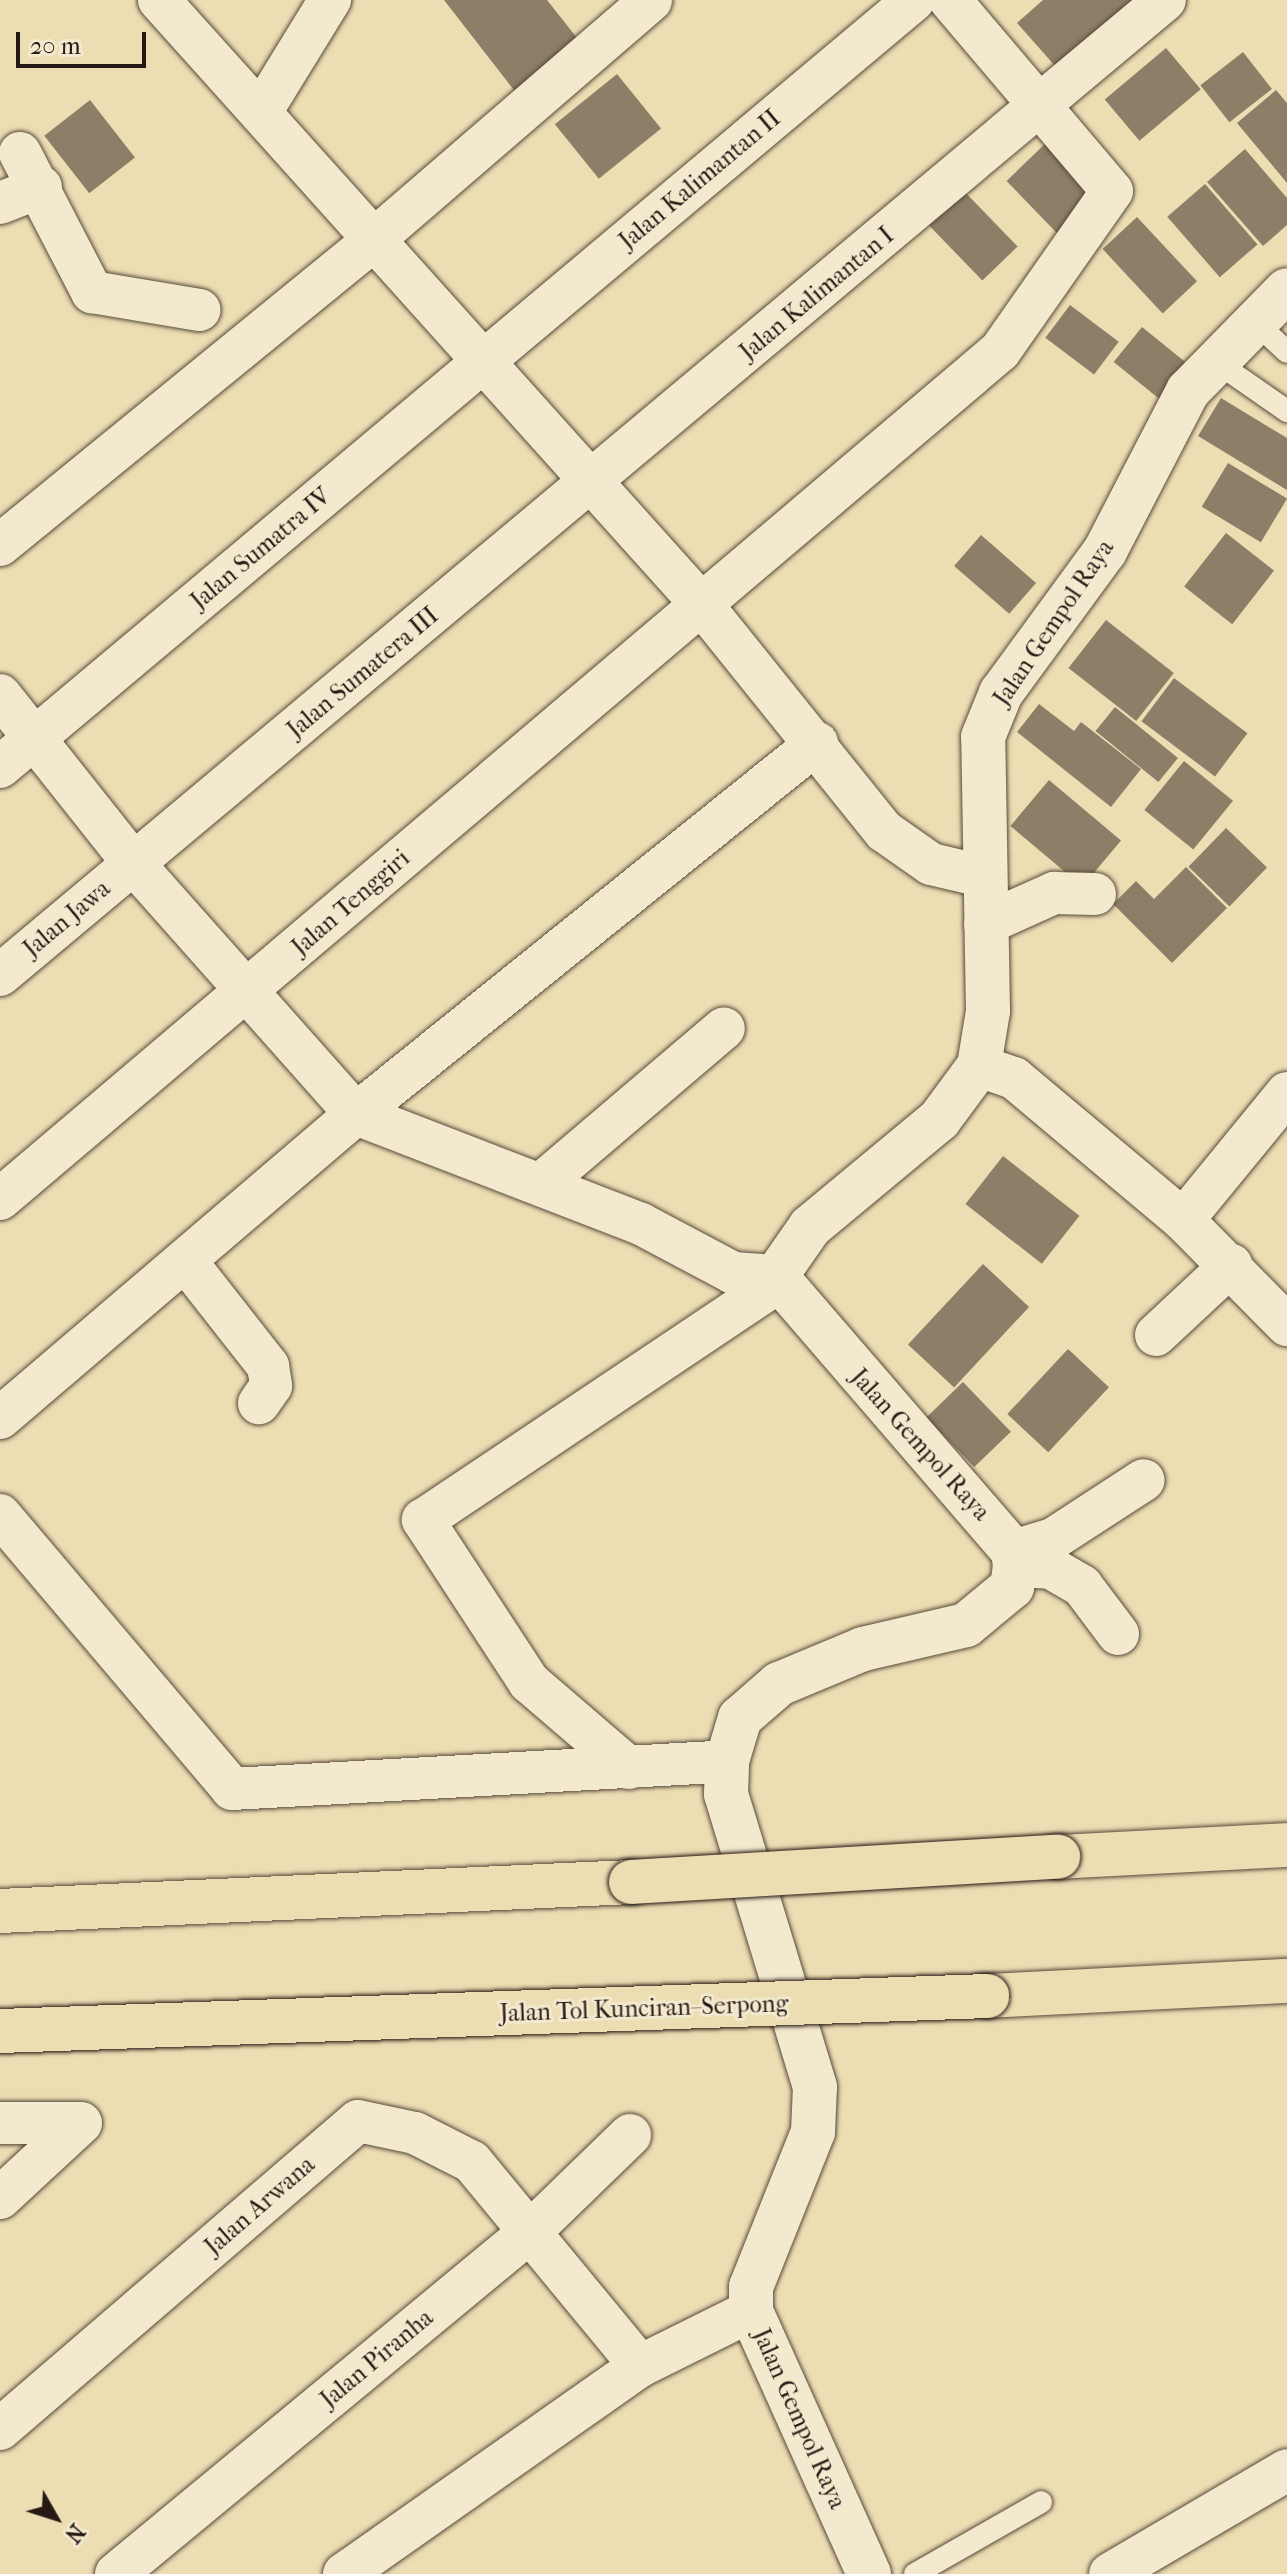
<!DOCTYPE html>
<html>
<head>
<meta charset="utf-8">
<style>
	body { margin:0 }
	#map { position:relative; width:1287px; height:2574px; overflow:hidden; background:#edddb3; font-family:"IM FELL French Canon",serif }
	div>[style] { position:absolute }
	.building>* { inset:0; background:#8d7f67; transform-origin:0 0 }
	.roads { filter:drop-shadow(0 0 2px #584a3c) drop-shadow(0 0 2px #584a3c) }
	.service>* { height:22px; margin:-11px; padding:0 11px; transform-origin:11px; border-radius:11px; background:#f3e9ce }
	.minor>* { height:42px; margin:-21px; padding:0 21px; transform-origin:21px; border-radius:21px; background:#f3e9ce }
	.tertiary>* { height:44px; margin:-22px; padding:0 22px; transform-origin:22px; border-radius:22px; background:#f3e9ce }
	.motorway>* { height:44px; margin:-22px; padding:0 22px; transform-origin:22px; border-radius:22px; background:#edddb3 }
	.bridges { filter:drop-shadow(0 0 2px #261915) drop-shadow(0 0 2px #261915) }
	.motorway-bridge>* { height:44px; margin:-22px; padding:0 22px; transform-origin:22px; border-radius:22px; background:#edddb3 }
	span { translate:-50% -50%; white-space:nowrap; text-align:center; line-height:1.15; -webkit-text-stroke:6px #f3e9ce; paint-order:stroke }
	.street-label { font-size:24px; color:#261915 }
	.north { position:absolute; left:16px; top:2478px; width:80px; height:80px; -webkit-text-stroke:6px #f3e9ce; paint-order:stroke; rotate:129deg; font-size:22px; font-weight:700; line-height:32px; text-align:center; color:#261915 }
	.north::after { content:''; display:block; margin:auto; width:28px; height:36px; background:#261915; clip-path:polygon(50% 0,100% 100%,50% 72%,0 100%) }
	.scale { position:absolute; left:16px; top:32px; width:130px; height:36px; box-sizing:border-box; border:4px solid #261915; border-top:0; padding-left:10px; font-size:24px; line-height:28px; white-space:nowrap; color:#261915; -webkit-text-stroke:6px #f3e9ce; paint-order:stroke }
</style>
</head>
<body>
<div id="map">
	<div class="building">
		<i style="clip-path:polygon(444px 0,547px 0,581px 43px,517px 94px)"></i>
		<i style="clip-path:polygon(1043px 0,1133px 0,1064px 76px,1017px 23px)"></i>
		<i style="left:1166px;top:48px;width:54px;height:80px;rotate:50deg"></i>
		<i style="left:1243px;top:52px;width:47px;height:54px;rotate:52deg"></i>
		<i style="left:617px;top:74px;width:70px;height:80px;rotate:51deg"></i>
		<i style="clip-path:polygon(1276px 90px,1287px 103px,1287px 183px,1237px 123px)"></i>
		<i style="left:90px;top:100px;width:73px;height:58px;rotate:52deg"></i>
		<i style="left:1049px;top:140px;width:72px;height:59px;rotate:46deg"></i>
		<i style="clip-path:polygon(1245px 149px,1287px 198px,1287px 225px,1263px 246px,1207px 182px)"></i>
		<i style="left:1205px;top:184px;width:80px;height:50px;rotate:49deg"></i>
		<i style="left:962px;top:189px;width:80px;height:49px;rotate:46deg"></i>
		<i style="left:1137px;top:217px;width:88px;height:47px;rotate:47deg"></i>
		<i style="left:1070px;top:305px;width:61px;height:41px;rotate:37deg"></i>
		<i style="left:1142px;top:327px;width:66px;height:45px;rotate:39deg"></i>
		<i style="clip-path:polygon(1221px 398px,1287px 438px,1287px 490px,1198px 436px)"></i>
		<i style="left:1228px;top:463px;width:69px;height:51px;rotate:31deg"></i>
		<i style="left:1226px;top:533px;width:61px;height:68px;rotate:38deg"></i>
		<i style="left:981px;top:535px;width:73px;height:41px;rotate:41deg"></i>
		<i style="left:1106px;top:620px;width:86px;height:61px;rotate:38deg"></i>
		<i style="left:1174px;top:678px;width:92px;height:54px;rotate:37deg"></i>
		<i style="clip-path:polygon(1039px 704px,1074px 731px,1081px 722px,1141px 769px,1111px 807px,1017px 732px)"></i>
		<i style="left:1115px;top:707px;width:81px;height:31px;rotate:39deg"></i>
		<i style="left:1184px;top:761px;width:63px;height:63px;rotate:39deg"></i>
		<i style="left:1049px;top:780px;width:94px;height:60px;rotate:40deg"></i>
		<i style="left:1226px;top:828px;width:57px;height:54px;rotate:44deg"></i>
		<i style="clip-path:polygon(1186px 867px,1227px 908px,1172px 963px,1113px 904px,1136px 881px,1154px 899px)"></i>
		<i style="left:1003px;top:1156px;width:97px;height:61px;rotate:38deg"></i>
		<i style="left:983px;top:1264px;width:63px;height:110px;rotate:43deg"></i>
		<i style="left:1068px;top:1349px;width:56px;height:89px;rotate:43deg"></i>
		<i style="left:963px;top:1382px;width:69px;height:51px;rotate:46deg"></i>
	</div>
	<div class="roads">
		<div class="service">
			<i style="left:1254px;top:321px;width:45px;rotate:43.2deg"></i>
			<i style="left:1215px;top:361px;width:88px;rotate:34.8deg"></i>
			<i style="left:915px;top:2574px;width:145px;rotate:-29.7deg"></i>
		</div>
		<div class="minor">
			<i style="left:159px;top:0;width:814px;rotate:48.09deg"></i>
			<i style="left:703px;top:606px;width:289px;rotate:51.2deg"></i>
			<i style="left:884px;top:831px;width:57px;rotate:35.1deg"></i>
			<i style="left:931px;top:864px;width:52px;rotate:13.2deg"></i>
			<i style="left:261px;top:112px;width:132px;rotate:-58.4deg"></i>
			<i style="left:20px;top:153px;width:157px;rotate:62.6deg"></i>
			<i style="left:92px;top:292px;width:109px;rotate:9.5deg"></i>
			<i style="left:0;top:203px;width:44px;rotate:-21.3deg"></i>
			<i style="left:0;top:545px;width:479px;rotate:-39.2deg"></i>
			<i style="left:371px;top:242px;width:370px;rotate:-40.8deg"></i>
			<i style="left:0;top:695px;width:214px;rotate:51.6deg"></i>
			<i style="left:133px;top:863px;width:336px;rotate:48.4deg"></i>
			<i style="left:356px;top:1114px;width:305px;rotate:21.1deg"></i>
			<i style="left:641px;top:1224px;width:104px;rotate:28deg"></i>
			<i style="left:733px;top:1273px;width:43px;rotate:4deg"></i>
			<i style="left:0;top:767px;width:1193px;rotate:-40deg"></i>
			<i style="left:985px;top:924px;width:76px;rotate:-24.2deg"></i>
			<i style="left:1054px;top:893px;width:41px;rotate:1.4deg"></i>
			<i style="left:0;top:975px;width:1519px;rotate:-39.93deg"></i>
			<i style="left:979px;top:1066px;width:37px;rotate:19deg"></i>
			<i style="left:1014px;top:1078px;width:221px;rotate:40deg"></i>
			<i style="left:1183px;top:1220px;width:148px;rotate:45.3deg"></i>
			<i style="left:541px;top:1184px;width:240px;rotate:-40.4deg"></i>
			<i style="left:0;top:1199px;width:1311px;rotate:-40.3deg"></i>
			<i style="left:1000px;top:351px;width:195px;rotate:-55deg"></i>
			<i style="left:1112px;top:191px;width:250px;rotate:-130.3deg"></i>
			<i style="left:1183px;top:1220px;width:164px;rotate:-50.7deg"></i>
			<i style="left:188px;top:1264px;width:130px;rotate:51.9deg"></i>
			<i style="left:268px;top:1366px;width:20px;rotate:81deg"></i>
			<i style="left:271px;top:1386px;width:21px;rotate:125deg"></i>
			<i style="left:1156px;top:1335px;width:103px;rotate:-43deg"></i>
			<i style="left:0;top:1418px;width:468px;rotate:-40.5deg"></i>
			<i style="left:356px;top:1114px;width:592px;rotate:-38.83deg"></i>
			<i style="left:0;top:1515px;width:359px;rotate:49.7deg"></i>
			<i style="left:232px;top:1789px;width:496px;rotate:-3.2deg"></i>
			<i style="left:1013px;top:1551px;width:42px;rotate:-16.7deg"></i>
			<i style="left:1053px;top:1539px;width:108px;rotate:-33deg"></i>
			<i style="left:1015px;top:1566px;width:36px;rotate:3deg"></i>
			<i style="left:1051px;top:1568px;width:36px;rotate:30deg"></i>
			<i style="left:1082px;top:1586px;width:60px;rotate:53.1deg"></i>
			<i style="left:629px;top:1768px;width:132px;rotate:-139.3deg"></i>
			<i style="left:529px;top:1682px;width:194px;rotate:-123.2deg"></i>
			<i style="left:423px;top:1520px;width:426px;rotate:-33.8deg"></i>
			<i style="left:0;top:2123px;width:81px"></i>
			<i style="left:0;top:2198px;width:110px;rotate:-42.8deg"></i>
			<i style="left:0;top:2429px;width:472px;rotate:-40.7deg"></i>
			<i style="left:358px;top:2121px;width:58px;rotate:11.9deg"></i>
			<i style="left:415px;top:2133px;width:64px;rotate:27deg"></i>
			<i style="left:472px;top:2162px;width:264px;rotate:50.5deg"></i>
			<i style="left:116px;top:2574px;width:538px;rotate:-39.57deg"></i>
			<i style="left:531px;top:2231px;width:138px;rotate:-44.1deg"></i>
			<i style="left:344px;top:2574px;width:362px;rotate:-35.1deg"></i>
			<i style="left:640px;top:2366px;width:124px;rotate:-26.4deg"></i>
			<i style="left:1110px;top:2574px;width:205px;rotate:-30.4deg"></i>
		</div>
		<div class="tertiary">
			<i style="left:869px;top:2574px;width:288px;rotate:-114.2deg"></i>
			<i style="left:751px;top:2311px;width:24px;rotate:-90deg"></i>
			<i style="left:751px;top:2287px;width:167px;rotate:-68.2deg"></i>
			<i style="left:813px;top:2132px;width:45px;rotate:-87.5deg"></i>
			<i style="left:815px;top:2087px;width:306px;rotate:-106.9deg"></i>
			<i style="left:726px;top:1794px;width:33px;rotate:-88deg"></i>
			<i style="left:727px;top:1761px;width:45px;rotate:-73.2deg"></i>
			<i style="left:740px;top:1718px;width:52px;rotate:-41.1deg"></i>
			<i style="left:779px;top:1684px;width:91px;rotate:-22.6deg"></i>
			<i style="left:863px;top:1649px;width:106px;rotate:-13.1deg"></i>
			<i style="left:966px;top:1625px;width:60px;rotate:-39.6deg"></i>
			<i style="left:1012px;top:1587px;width:21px;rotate:-82deg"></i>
			<i style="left:1015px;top:1566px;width:15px;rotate:-98deg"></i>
			<i style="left:1013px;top:1551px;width:363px;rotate:-130.8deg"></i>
			<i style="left:776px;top:1276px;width:60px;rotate:-55.2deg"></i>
			<i style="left:810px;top:1227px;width:168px;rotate:-39.7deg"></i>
			<i style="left:939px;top:1120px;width:67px;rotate:-53.5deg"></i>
			<i style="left:979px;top:1066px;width:56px;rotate:-80.7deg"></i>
			<i style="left:988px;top:1011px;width:274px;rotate:-91deg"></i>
			<i style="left:983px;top:737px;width:48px;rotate:-67.8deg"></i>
			<i style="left:1001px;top:693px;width:176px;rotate:-53.8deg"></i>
			<i style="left:1105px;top:551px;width:180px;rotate:-62.6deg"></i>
			<i style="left:1188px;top:391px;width:141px;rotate:-45.6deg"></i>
		</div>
		<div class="motorway">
			<i style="left:1058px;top:1857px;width:229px;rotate:-3deg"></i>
			<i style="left:0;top:1911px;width:632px;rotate:-2.63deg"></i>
			<i style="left:987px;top:1996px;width:300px;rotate:-2.9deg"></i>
		</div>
	</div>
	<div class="bridges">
		<div class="motorway-bridge">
			<i style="left:631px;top:1882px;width:428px;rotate:-3.4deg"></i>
			<i style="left:0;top:2031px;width:988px;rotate:-2.03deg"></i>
		</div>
	</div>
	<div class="street-label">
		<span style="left:700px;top:180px;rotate:-40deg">Jalan Kalimantan II</span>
		<span style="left:817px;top:294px;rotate:-40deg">Jalan Kalimantan I</span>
		<span style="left:261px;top:549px;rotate:-40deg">Jalan Sumatra IV</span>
		<span style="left:1054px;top:623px;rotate:-56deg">Jalan Gempol Raya</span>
		<span style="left:363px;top:673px;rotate:-40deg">Jalan Sumatera III</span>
		<span style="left:351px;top:903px;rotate:-41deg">Jalan Tenggiri</span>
		<span style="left:67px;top:919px;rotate:-40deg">Jalan Jawa</span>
		<span style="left:920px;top:1445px;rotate:48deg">Jalan Gempol Raya</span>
		<span style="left:644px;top:2009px;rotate:-2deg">Jalan Tol Kunciran–Serpong</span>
		<span style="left:260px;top:2206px;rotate:-41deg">Jalan Arwana</span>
		<span style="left:377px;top:2359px;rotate:-40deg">Jalan Piranha</span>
		<span style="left:799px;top:2419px;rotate:66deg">Jalan Gempol Raya</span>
	</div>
	<div class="north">N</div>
	<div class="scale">20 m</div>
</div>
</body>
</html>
